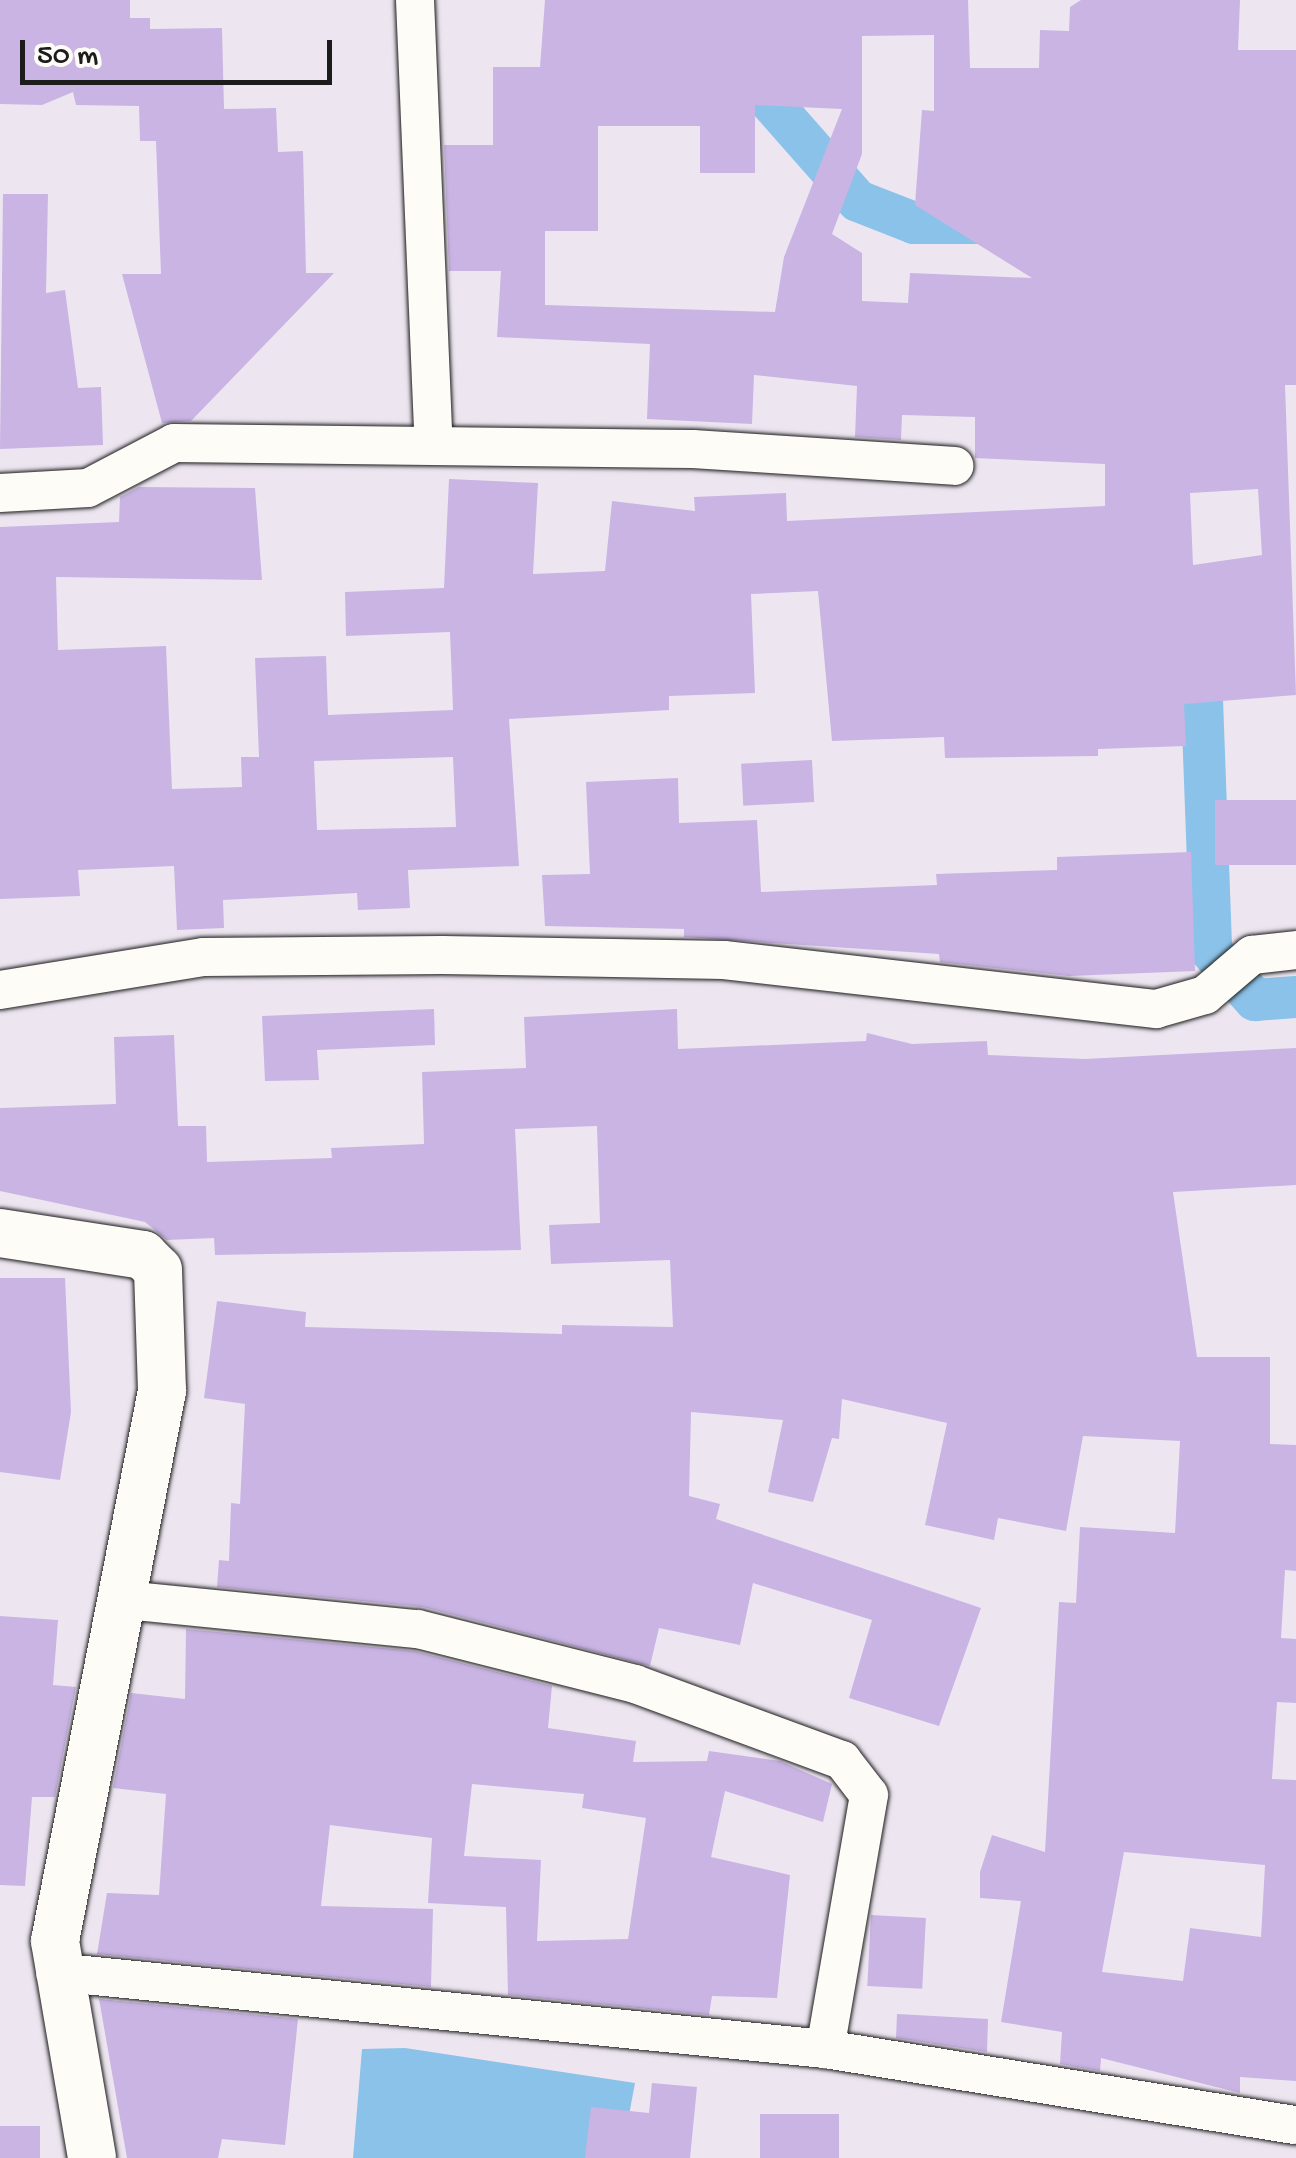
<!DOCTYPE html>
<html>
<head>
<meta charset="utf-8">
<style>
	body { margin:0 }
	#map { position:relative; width:1296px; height:2158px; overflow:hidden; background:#ede6f1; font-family:"Gochi Hand",sans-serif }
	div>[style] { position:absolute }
	.water>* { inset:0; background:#8bc2e9 }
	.canal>* { height:42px; margin:-21px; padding:0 21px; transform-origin:21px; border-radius:21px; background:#8bc2e9 }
	.building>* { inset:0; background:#c9b4e4; transform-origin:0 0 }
	.roads { filter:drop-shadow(0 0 2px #1c1c1c) drop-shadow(0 0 2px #1c1c1c) }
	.minor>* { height:38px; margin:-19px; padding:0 19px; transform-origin:19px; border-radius:19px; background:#fdfcf7 }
	.tertiary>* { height:48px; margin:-24px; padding:0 24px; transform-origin:24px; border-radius:24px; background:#fdfcf7 }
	span { translate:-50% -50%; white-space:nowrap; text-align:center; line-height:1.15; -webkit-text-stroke:8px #fdfcf7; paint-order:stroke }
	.scale { position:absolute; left:20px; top:40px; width:312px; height:45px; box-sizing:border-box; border:5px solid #1c1c1c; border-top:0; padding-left:12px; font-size:30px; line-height:35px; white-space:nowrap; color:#1c1c1c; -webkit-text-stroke:8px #fdfcf7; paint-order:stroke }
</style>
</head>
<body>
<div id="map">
	<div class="water">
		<i style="clip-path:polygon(405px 2048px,635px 2083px,621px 2158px,353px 2158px,362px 2049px)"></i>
	</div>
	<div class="canal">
		<i style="left:763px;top:0;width:90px;rotate:91.9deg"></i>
		<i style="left:760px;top:90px;width:148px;rotate:48.6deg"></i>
		<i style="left:858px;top:201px;width:60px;rotate:21.4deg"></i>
		<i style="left:914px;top:223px;width:86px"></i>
		<i style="left:1200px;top:645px;width:306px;rotate:87.9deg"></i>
		<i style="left:1211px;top:951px;width:66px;rotate:48.1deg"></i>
		<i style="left:1255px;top:1000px;width:41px;rotate:-4.2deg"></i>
	</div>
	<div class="building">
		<i style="clip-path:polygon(0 0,130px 0,130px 18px,150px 18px,150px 29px,222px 28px,224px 109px,276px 108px,278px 152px,303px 151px,306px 273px,334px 273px,191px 421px,162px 423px,122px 274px,161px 274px,156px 141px,140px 141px,139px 106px,76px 105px,73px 92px,42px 105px,0 104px)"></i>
		<i style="clip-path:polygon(evenodd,545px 0,968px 0,970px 68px,1039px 68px,1040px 30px,1069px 31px,1070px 7px,1081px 0,1240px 0,1238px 50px,1296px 50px,1296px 385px,1285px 385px,1296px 695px,1184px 704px,1186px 746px,1098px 749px,1098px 756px,945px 758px,944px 737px,832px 741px,818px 591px,751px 594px,755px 693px,669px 696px,669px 710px,509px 719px,519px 866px,408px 870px,410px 908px,358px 910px,357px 893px,223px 900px,224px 928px,177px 930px,174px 866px,78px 870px,80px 896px,0 899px,0 527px,119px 522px,120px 497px,139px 487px,255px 488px,262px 580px,56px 577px,58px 650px,166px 646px,172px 789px,242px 787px,241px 757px,259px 757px,255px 658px,326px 656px,328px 715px,453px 710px,450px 632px,346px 636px,345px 592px,444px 588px,449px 479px,538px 483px,533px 574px,605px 571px,612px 501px,695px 511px,694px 497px,786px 493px,787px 521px,1105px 506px,1105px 464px,975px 458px,975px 417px,902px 415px,901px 440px,855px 437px,857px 386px,754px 375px,752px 424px,647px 419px,650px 344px,497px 337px,501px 271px,449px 271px,444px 145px,493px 145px,493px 67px,540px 67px,545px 0,934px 35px,934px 111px,922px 110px,915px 205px,1032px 278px,910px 273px,908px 303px,862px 301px,862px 253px,832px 234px,862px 154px,862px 36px,934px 35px,545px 0,755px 105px,842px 109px,784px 257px,775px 312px,545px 305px,545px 231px,598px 231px,598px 126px,700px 126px,700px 173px,755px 173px,755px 105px,545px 0,1258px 489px,1262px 555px,1193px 565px,1190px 493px,1258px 489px,545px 0,453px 757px,456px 827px,317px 830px,314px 761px,453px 757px)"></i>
		<i style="clip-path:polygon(3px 194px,48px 194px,46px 293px,65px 290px,78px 388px,101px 387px,103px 445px,0 449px)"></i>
		<i style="left:812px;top:760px;width:42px;height:71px;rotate:87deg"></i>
		<i style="clip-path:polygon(678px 778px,679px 823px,757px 820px,761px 892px,937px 885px,936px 874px,1057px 870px,1057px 857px,1191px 852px,1195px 971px,1069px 976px,940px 962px,939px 954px,684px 937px,684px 929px,545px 926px,542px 875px,590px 874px,586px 782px)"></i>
		<i style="left:1296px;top:800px;width:65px;height:81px;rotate:90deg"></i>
		<i style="clip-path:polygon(434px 1009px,435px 1045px,317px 1050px,319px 1080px,265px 1081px,262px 1016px)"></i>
		<i style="clip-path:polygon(evenodd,677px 1009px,678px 1049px,866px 1041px,867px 1033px,912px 1044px,987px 1041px,988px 1055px,1085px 1059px,1296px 1048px,1296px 1185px,1173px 1192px,1197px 1357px,1270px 1357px,1270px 1444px,1296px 1445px,1296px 1571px,1285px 1570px,1281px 1638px,1296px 1639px,1296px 1703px,1277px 1702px,1272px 1779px,1296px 1780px,1296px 2081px,1240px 2077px,1240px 2093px,1101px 2058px,1100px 2071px,1060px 2064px,1062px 2032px,1001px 2022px,1021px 1901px,980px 1898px,980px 1872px,992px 1835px,1045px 1852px,1059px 1602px,1076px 1603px,1080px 1527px,1175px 1533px,1180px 1441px,1083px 1436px,1066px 1531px,998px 1518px,994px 1540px,925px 1525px,947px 1423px,842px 1399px,839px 1439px,832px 1438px,813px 1502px,768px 1492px,783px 1420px,691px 1412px,689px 1496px,720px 1504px,716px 1519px,981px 1608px,939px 1726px,849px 1698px,872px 1620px,753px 1583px,740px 1645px,659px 1628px,650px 1666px,423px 1607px,217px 1587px,219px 1560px,229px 1561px,231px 1503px,240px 1504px,245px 1404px,204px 1398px,217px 1301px,306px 1312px,305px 1327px,562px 1334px,562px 1325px,673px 1327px,670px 1260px,551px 1264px,549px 1225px,600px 1223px,597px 1126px,515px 1129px,521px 1250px,215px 1255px,214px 1238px,167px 1240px,145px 1222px,0 1191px,0 1108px,116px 1104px,114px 1037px,174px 1035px,178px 1126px,206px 1126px,207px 1162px,332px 1158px,331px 1148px,424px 1144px,422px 1072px,526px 1068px,524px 1017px,677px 1009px,1124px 1852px,1265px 1865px,1261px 1937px,1190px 1928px,1183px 1981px,1102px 1972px,1124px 1852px)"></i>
		<i style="clip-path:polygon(0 1278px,65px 1278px,71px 1412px,60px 1480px,0 1472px)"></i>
		<i style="clip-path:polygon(0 1616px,58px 1620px,53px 1685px,76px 1687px,55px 1797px,32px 1797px,25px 1886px,0 1885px)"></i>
		<i style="clip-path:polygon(evenodd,186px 1629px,414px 1651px,552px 1686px,548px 1728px,636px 1741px,633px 1762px,707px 1761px,709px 1751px,780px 1761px,832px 1784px,823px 1822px,725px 1791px,711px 1857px,790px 1875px,777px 1998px,712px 1996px,709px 2015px,508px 1995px,506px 1907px,428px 1903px,432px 1838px,330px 1825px,321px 1906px,433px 1909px,431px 1987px,97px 1954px,107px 1893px,159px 1895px,166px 1794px,113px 1788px,131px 1693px,185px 1699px,186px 1629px,472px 1784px,584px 1794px,582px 1808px,646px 1818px,628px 1939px,537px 1941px,541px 1860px,464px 1856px,472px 1784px)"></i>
		<i style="left:871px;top:1915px;width:55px;height:71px;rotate:3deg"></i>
		<i style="clip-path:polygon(99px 1999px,298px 2019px,285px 2145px,222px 2139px,218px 2158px,127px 2158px)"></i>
		<i style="clip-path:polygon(897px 2014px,988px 2019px,987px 2052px,896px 2038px)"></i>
		<i style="clip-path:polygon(652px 2083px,697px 2087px,690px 2158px,585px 2158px,591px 2107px,649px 2113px)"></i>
		<i style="left:760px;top:2114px;width:79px;height:44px"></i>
		<i style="left:0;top:2126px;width:40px;height:32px"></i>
	</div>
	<div class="roads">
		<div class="minor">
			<i style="left:415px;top:0;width:445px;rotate:87.6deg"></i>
			<i style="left:0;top:493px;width:88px;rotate:-3.3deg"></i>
			<i style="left:88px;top:488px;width:97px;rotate:-27.6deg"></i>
			<i style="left:174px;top:443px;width:519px;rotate:0.66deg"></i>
			<i style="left:693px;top:449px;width:262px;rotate:3.7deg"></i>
			<i style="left:0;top:990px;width:206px;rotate:-9.2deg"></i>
			<i style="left:203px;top:957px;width:239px;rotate:-0.5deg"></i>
			<i style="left:442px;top:955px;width:282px;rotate:1deg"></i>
			<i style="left:724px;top:960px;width:435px;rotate:6.5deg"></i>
			<i style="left:1156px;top:1009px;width:51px;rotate:-15.9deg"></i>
			<i style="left:1205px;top:995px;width:62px;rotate:-40.4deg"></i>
			<i style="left:1252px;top:955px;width:44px;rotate:-6.5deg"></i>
			<i style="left:125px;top:1600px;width:294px;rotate:5.7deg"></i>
			<i style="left:418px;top:1629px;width:224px;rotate:14.2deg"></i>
			<i style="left:635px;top:1684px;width:221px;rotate:20.2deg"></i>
			<i style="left:842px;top:1760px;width:44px;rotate:52.4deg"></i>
			<i style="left:869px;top:1795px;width:258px;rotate:99.8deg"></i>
			<i style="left:55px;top:1972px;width:774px;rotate:5.71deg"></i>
			<i style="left:825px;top:2049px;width:477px;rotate:9.2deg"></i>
		</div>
		<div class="tertiary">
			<i style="left:0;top:1233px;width:145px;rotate:8.7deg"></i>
			<i style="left:143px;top:1255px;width:21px;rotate:45deg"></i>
			<i style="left:158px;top:1270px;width:121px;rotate:88.1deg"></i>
			<i style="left:162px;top:1391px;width:560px;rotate:101.01deg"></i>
			<i style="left:55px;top:1941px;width:220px;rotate:80.3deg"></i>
		</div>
	</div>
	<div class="scale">50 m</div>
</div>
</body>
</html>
